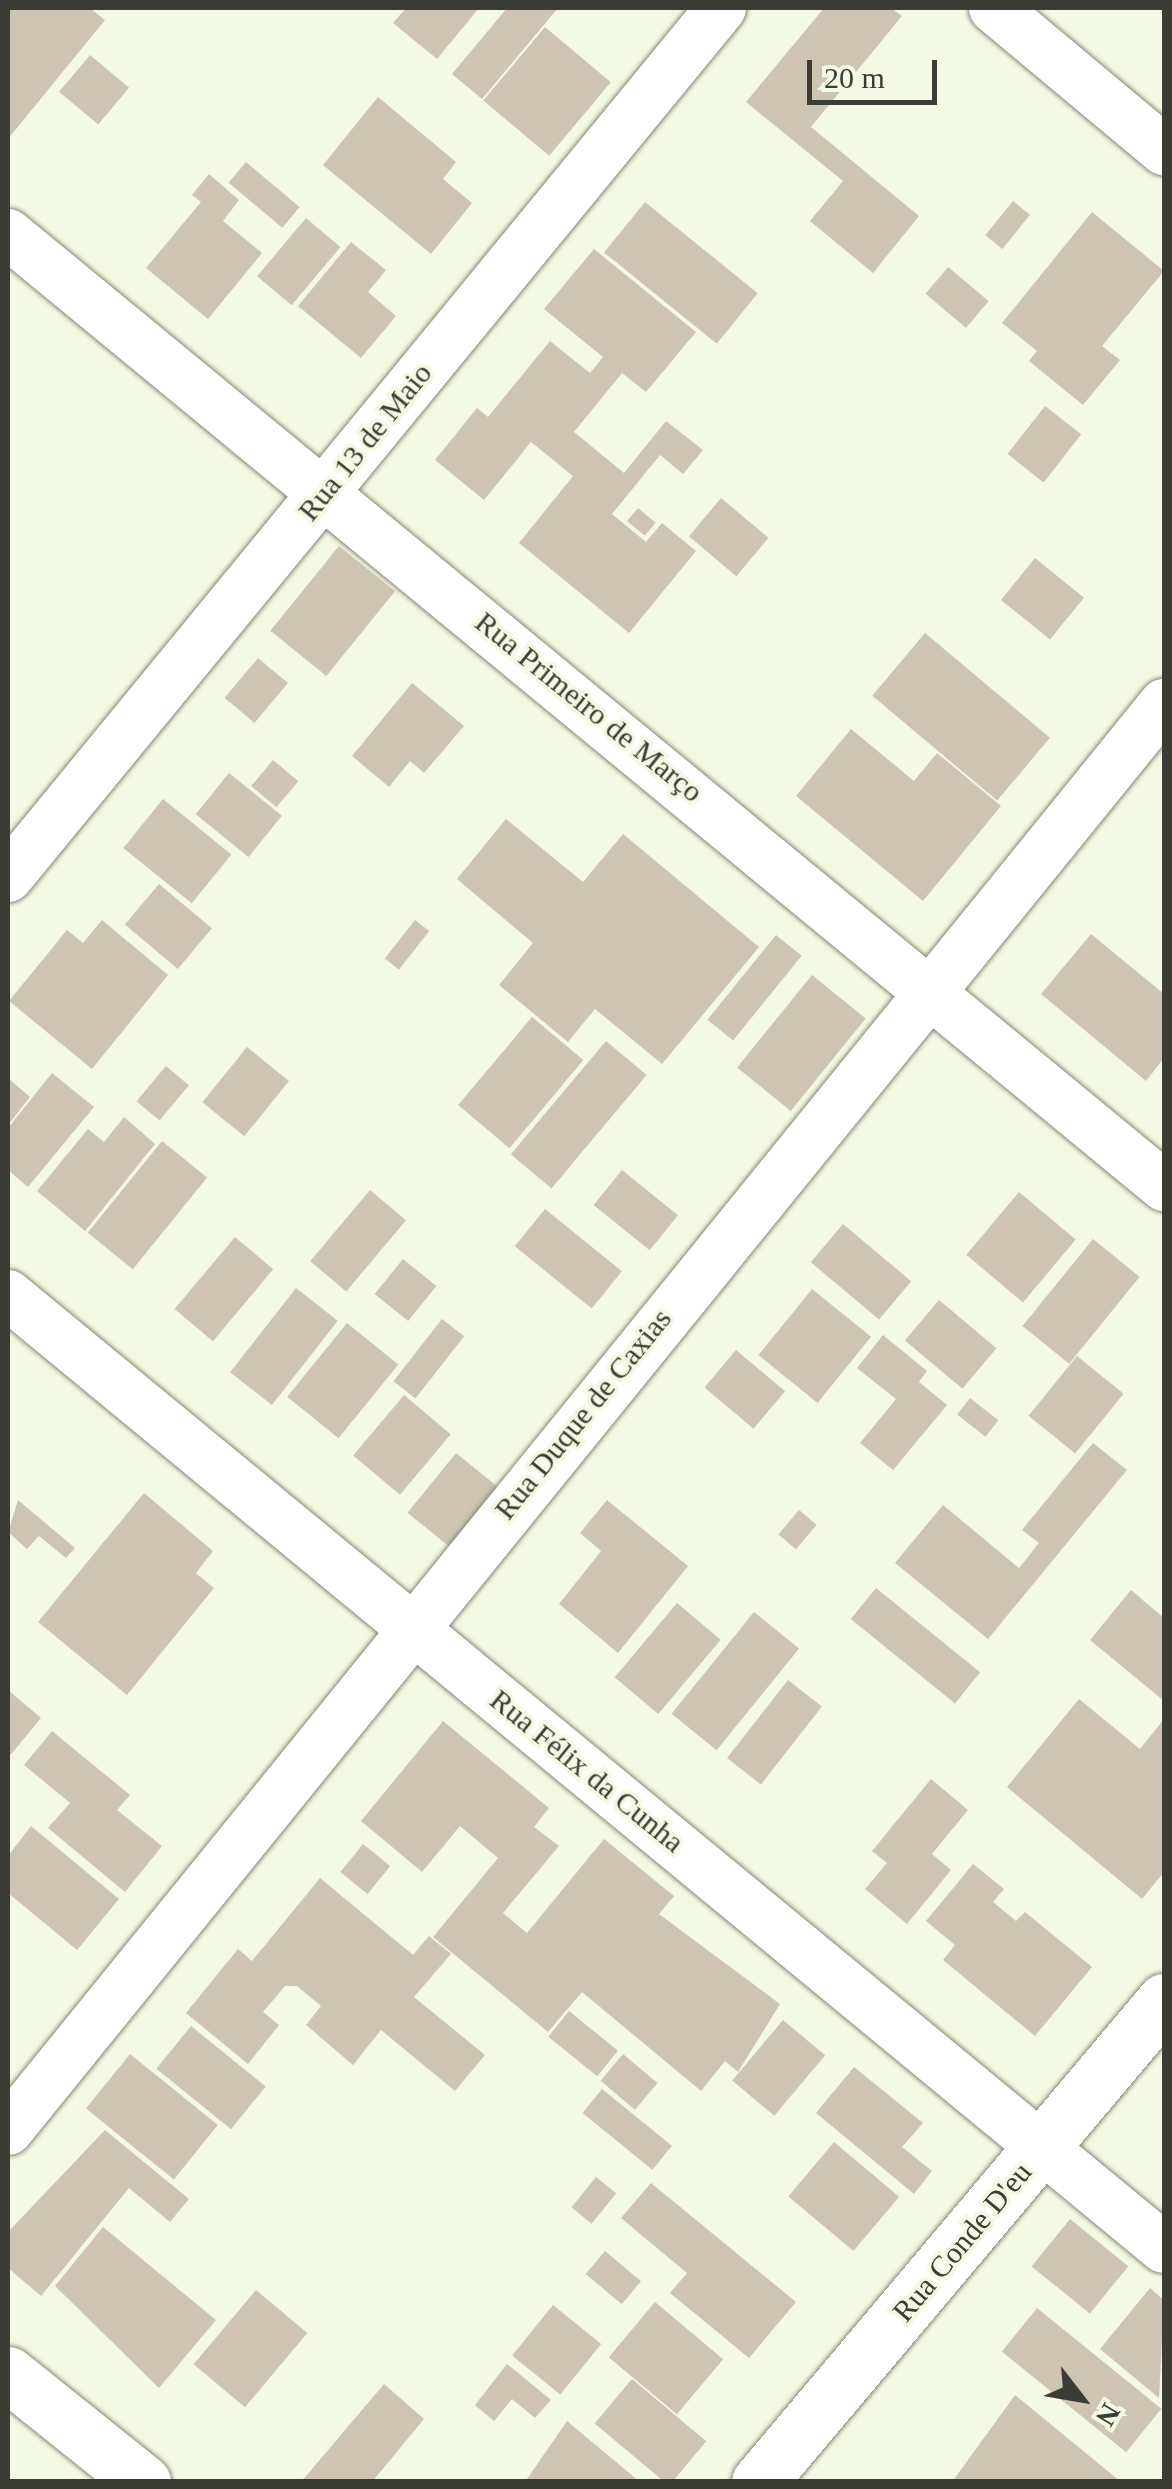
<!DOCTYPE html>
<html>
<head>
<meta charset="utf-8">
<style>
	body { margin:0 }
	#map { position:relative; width:1172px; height:2489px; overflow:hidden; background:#f4f9e3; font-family:"Times New Roman",serif }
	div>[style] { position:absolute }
	.building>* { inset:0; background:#cdc5b1; transform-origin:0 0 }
	.roads { filter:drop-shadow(0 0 2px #838774) drop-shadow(0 0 2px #838774) }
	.minor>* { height:50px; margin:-25px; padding:0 25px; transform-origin:25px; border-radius:25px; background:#fff }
	.tertiary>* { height:55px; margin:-27.5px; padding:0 27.5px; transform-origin:27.5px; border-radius:27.5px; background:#fff }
	.secondary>* { height:55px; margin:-27.5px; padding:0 27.5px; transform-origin:27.5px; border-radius:27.5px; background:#fff }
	span { translate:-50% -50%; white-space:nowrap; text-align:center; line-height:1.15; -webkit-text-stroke:8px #f4f9e3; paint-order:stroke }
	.street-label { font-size:30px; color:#3b3c34 }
	.frame { position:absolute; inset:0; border:10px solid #3b3c34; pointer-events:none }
	.north { position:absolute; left:1032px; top:2349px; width:100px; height:100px; -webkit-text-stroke:8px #f4f9e3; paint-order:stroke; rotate:121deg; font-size:28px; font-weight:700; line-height:40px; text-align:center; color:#3b3c34 }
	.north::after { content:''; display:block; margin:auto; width:35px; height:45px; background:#3b3c34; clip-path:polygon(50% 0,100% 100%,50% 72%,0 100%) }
	.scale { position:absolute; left:807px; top:60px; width:130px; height:45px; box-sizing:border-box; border:5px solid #3b3c34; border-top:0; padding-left:12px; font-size:30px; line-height:35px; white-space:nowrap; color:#3b3c34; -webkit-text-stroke:8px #f4f9e3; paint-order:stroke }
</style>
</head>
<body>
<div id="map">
	<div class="building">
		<i style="clip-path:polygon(8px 8px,90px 8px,105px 20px,8px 139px)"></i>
		<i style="clip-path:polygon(406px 8px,479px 8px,437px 59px,393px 23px)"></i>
		<i style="clip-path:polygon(507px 8px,558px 8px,482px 99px,452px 74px)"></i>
		<i style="clip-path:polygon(824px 8px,891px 8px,902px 16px,811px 127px,919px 216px,873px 273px,810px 221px,843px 181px,746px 102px)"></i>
		<i style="left:545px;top:27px;width:86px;height:96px;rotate:40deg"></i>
		<i style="left:90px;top:55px;width:51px;height:48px;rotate:40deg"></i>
		<i style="clip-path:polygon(378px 97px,456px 162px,443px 179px,472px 203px,431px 254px,323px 165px)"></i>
		<i style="left:246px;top:162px;width:70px;height:27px;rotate:40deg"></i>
		<i style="clip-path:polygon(209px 174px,239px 200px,223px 221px,262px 253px,208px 319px,146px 268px,201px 202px,192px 195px)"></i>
		<i style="left:1013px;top:201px;width:22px;height:44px;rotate:39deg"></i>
		<i style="left:645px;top:202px;width:145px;height:65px;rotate:39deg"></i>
		<i style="clip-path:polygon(1092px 212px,1164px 271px,1102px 346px,1120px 360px,1083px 405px,1029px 361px,1037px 351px,1002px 323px)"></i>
		<i style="left:306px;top:218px;width:45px;height:76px;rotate:40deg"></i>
		<i style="clip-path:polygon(351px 242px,386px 270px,368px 292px,396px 316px,361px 358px,298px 306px)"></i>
		<i style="clip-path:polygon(594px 249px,696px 332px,646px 392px,622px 373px,574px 432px,624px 473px,666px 421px,703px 450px,683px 474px,660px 455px,612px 514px,646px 542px,662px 523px,696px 551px,629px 633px,519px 543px,573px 476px,531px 442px,484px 500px,435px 460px,477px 408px,488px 417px,550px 341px,590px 373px,603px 357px,544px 309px)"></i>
		<i style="left:948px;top:267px;width:53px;height:35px;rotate:40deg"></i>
		<i style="left:1045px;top:406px;width:46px;height:61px;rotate:38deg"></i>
		<i style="left:721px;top:498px;width:62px;height:50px;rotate:40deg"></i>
		<i style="left:638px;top:508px;width:23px;height:17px;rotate:40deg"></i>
		<i style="left:339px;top:546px;width:72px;height:109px;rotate:39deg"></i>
		<i style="left:1035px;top:558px;width:63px;height:54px;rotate:39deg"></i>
		<i style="left:925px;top:633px;width:163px;height:82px;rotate:40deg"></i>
		<i style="left:258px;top:658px;width:39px;height:52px;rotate:40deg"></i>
		<i style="clip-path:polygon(412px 683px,464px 726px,424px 773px,410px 761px,389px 787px,352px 756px)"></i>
		<i style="clip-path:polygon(851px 729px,914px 781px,937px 753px,1001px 806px,923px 901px,796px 796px)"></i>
		<i style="left:273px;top:760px;width:33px;height:34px;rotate:40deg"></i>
		<i style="left:229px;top:773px;width:68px;height:53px;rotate:39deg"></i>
		<i style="left:163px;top:799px;width:88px;height:63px;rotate:39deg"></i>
		<i style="clip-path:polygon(506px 819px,583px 882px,623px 834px,759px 947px,662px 1064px,595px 1009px,568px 1042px,499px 985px,533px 943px,457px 879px)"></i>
		<i style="left:159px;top:884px;width:69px;height:53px;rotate:40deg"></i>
		<i style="clip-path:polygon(102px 920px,168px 975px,92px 1069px,9px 1001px,67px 930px,83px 943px)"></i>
		<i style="left:415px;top:920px;width:18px;height:49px;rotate:38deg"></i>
		<i style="clip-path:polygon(1091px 934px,1164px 994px,1164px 1058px,1146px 1081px,1041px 994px)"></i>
		<i style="left:776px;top:935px;width:33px;height:109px;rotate:39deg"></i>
		<i style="left:812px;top:975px;width:69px;height:119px;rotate:39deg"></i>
		<i style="left:532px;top:1017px;width:67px;height:115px;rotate:40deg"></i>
		<i style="left:606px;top:1041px;width:53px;height:148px;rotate:40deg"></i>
		<i style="left:247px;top:1047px;width:54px;height:71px;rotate:39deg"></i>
		<i style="left:166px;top:1066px;width:30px;height:46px;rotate:40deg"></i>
		<i style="clip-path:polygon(52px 1073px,94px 1107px,28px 1187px,8px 1170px,8px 1128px)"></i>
		<i style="clip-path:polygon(8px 1078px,30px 1097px,8px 1125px)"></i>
		<i style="clip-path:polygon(124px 1117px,155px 1144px,85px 1231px,37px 1191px,88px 1129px,104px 1142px)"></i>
		<i style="left:162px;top:1141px;width:58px;height:118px;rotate:39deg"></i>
		<i style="left:622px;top:1170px;width:72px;height:45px;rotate:39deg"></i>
		<i style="left:370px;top:1190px;width:47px;height:93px;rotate:40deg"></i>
		<i style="left:1019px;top:1192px;width:74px;height:82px;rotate:40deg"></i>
		<i style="left:545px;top:1209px;width:99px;height:48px;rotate:39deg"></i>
		<i style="left:843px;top:1224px;width:89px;height:50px;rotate:40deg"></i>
		<i style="left:235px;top:1237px;width:50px;height:94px;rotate:40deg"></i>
		<i style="left:1093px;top:1239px;width:60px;height:112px;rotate:39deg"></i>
		<i style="left:403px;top:1259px;width:43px;height:45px;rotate:39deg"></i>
		<i style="left:296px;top:1288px;width:53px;height:107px;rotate:38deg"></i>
		<i style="left:812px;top:1289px;width:76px;height:85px;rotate:39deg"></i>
		<i style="left:939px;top:1300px;width:75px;height:53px;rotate:40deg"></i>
		<i style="left:442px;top:1319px;width:28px;height:79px;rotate:38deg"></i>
		<i style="left:347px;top:1323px;width:66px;height:95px;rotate:39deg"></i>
		<i style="clip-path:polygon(883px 1335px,927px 1371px,919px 1382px,947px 1405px,893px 1470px,860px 1443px,896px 1399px,857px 1368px)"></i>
		<i style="left:736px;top:1350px;width:64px;height:49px;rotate:40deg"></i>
		<i style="left:1077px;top:1356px;width:60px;height:77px;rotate:39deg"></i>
		<i style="left:404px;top:1395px;width:61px;height:79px;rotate:40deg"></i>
		<i style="left:970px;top:1398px;width:36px;height:21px;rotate:38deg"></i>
		<i style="clip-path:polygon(1093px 1443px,1127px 1470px,988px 1639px,895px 1563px,943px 1505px,1019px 1568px,1039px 1543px,1022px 1530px)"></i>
		<i style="left:456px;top:1453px;width:58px;height:77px;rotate:39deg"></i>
		<i style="clip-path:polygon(144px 1493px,213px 1551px,196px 1573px,214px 1588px,127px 1695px,38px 1622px)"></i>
		<i style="clip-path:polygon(18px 1500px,75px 1548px,66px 1558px,39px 1536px,27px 1549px,8px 1532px)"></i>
		<i style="clip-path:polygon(607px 1500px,688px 1566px,618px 1653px,559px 1604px,601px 1551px,580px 1533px)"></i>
		<i style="left:799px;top:1510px;width:23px;height:32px;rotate:40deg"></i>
		<i style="left:876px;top:1588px;width:134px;height:40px;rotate:39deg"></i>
		<i style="clip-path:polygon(1131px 1590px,1164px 1618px,1164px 1701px,1090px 1640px)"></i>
		<i style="left:677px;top:1603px;width:57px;height:97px;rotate:40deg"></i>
		<i style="left:754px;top:1612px;width:58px;height:131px;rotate:39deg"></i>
		<i style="left:788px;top:1680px;width:43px;height:99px;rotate:38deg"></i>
		<i style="clip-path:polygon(8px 1690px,41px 1718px,8px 1758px)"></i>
		<i style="clip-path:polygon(1079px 1699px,1140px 1749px,1164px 1719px,1164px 1872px,1142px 1899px,1007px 1787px)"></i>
		<i style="clip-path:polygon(443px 1721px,549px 1808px,534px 1827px,559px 1846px,503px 1913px,527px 1933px,604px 1839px,674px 1896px,659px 1914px,780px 2004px,738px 2072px,725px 2061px,701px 2091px,582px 1992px,548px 2032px,433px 1937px,498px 1858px,460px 1826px,422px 1872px,361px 1821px)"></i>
		<i style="clip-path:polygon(52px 1731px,130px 1795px,117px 1810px,162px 1846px,125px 1892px,48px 1828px,70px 1803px,24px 1765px)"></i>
		<i style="clip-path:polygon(931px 1779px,968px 1810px,932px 1854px,951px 1870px,907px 1924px,865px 1889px,887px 1863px,872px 1851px)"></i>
		<i style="clip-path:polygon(31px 1826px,119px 1899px,77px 1950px,8px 1893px,8px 1856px)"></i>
		<i style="left:363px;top:1844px;width:35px;height:36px;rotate:39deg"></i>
		<i style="clip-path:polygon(973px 1864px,1004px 1889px,993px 1902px,1016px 1921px,1025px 1912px,1092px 1967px,1035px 2036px,943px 1960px,955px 1945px,926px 1921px)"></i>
		<i style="clip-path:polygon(320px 1878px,413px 1955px,429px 1936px,451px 1954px,414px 1997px,485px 2055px,455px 2091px,381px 2030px,353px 2065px,306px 2025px,321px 2006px,297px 1986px,285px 1986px,263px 2012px,279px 2025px,248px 2064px,186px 2013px,238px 1949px,252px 1961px)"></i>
		<i style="left:569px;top:2011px;width:63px;height:33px;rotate:39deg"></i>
		<i style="left:783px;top:2020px;width:55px;height:79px;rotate:40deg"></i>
		<i style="left:191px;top:2026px;width:96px;height:55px;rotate:39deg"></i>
		<i style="left:130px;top:2054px;width:113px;height:70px;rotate:39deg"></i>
		<i style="left:623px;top:2054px;width:45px;height:35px;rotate:40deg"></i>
		<i style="clip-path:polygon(854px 2067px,923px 2123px,902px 2147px,932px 2171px,914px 2194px,816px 2113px)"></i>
		<i style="left:602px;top:2089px;width:90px;height:31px;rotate:39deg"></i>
		<i style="clip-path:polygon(105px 2130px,189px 2199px,170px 2222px,129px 2188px,41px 2296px,8px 2268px,8px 2232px)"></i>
		<i style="left:834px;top:2142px;width:85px;height:71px;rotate:40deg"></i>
		<i style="left:596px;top:2177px;width:26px;height:39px;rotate:39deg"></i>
		<i style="clip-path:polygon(651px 2183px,796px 2302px,749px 2358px,670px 2293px,687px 2273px,621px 2218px)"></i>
		<i style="left:1070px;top:2219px;width:75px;height:61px;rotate:39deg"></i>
		<i style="clip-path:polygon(103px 2227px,216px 2320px,159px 2388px,55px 2286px)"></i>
		<i style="left:605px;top:2251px;width:47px;height:30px;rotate:40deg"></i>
		<i style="clip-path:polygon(1150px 2288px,1164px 2300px,1159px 2398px,1100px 2349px)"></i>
		<i style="left:256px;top:2290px;width:67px;height:97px;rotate:40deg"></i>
		<i style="left:655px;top:2302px;width:89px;height:72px;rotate:40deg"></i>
		<i style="left:553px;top:2305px;width:62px;height:65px;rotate:39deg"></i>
		<i style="left:1037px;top:2308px;width:160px;height:56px;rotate:39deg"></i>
		<i style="clip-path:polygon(507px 2364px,551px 2400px,535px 2418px,512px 2399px,494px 2421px,475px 2405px)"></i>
		<i style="left:632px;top:2379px;width:97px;height:58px;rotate:40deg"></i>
		<i style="clip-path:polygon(384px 2384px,424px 2419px,372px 2482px,301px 2482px)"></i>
		<i style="clip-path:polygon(1015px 2395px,1121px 2482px,952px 2482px)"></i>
		<i style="clip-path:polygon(567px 2421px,640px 2482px,525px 2482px)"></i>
	</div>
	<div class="roads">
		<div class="minor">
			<i style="left:994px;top:8px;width:222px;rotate:39.9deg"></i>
			<i style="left:8px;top:234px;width:1498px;rotate:39.47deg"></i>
			<i style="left:8px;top:877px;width:1124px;rotate:-50.63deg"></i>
			<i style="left:8px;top:1295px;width:1498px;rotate:39.5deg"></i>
			<i style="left:8px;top:2130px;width:1836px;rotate:-50.97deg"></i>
		</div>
		<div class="tertiary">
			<i style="left:759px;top:2482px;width:629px;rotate:-49.9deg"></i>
		</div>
		<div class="secondary">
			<i style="left:8px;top:2374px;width:173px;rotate:38.7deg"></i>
		</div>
	</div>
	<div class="street-label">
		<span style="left:365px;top:442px;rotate:-51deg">Rua 13 de Maio</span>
		<span style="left:589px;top:707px;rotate:39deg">Rua Primeiro de Março</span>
		<span style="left:583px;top:1414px;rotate:-51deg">Rua Duque de Caxias</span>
		<span style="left:587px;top:1771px;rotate:39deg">Rua Félix da Cunha</span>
		<span style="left:962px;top:2242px;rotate:-50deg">Rua Conde D'eu</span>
	</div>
	<div class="frame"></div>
	<div class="north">N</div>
	<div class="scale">20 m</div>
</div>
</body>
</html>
